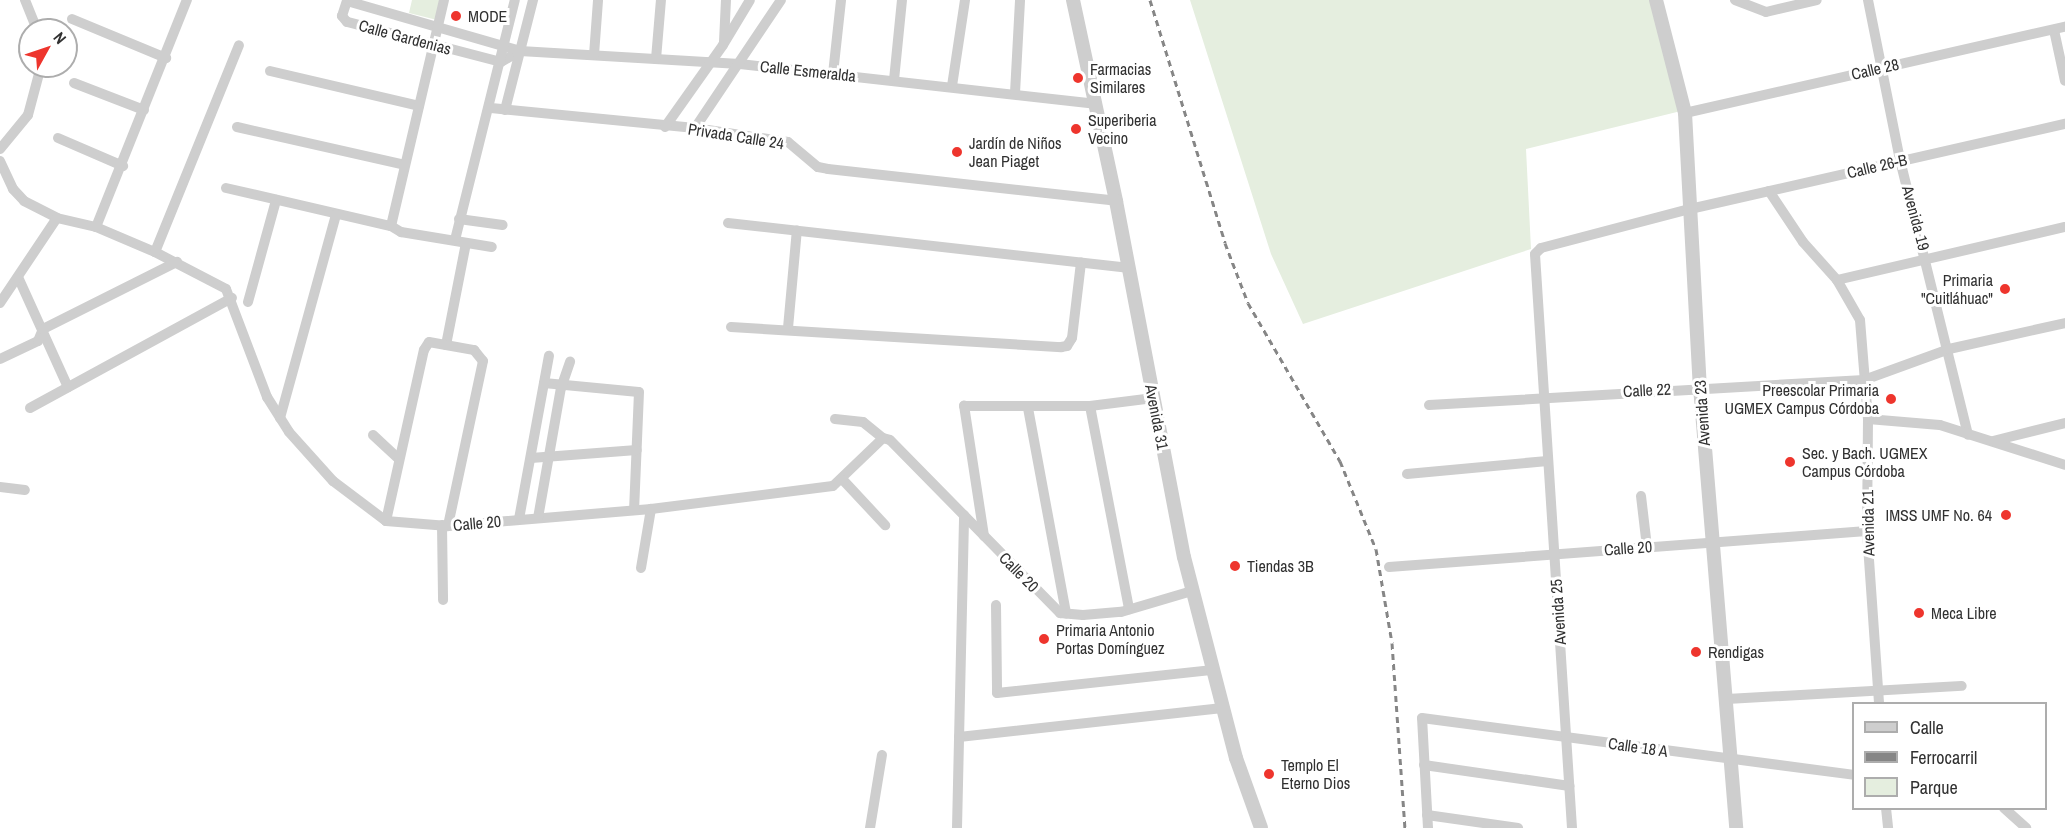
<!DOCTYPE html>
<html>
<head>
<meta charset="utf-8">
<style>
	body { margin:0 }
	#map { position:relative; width:2065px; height:828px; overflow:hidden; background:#fff; font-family:"Archivo Narrow",sans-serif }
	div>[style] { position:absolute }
	.green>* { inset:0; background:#e5eedf }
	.minor>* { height:10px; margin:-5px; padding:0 5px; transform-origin:5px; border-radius:5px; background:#cecece }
	.tertiary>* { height:14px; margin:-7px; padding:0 7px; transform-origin:7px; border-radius:7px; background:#cecece }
	.rail>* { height:3px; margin-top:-1.5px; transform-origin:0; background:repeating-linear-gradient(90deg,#868686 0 6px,transparent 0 10.5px) }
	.dots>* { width:16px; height:16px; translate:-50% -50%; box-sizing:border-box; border:3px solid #fff; border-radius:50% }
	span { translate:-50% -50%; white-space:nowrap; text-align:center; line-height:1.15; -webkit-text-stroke:6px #fff; paint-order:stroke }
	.poi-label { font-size:16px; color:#313131 }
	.left { translate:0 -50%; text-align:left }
	.right { translate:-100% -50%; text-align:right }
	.street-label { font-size:16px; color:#313131 }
	.legend { position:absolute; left:1852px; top:702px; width:195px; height:108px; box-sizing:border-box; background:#fff; border:2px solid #adadad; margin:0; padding:8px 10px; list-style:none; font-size:18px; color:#313131 }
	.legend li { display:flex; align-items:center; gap:12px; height:30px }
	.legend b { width:30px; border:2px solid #adadad }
	.north { position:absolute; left:18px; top:18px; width:60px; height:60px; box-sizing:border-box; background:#fff; border:2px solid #adadad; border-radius:50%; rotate:50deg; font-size:16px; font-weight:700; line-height:24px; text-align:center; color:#313131 }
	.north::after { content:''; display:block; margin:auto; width:21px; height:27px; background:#ee352d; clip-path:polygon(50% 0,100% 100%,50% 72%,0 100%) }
</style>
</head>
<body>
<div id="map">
	<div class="green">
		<i style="clip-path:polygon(412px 0,442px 0,437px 20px,409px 13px)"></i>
		<i style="clip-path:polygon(1190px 0,1651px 0,1681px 111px,1526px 149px,1531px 249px,1303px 324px,1271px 254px)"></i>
	</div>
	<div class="minor">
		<i style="left:25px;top:0;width:32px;rotate:68deg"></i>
		<i style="left:1735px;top:0;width:33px;rotate:21deg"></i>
		<i style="left:1766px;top:12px;width:52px;rotate:-13.2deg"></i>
		<i style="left:1868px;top:0;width:163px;rotate:78.7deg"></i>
		<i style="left:1900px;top:160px;width:283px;rotate:76.1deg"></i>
		<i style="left:72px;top:19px;width:102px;rotate:22.5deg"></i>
		<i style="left:2054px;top:30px;width:52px;rotate:77.8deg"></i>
		<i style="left:724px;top:42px;width:42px;rotate:-87.3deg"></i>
		<i style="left:520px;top:51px;width:22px;rotate:150deg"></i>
		<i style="left:501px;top:62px;width:159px;rotate:-165.4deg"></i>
		<i style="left:347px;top:22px;width:8px;rotate:-130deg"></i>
		<i style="left:342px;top:16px;width:16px;rotate:-72deg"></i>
		<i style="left:347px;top:1px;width:180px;rotate:16.1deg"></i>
		<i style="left:520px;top:51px;width:220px;rotate:3.4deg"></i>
		<i style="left:740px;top:64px;width:357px;rotate:6.4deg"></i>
		<i style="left:594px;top:55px;width:55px;rotate:-85.8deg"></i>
		<i style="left:656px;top:59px;width:59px;rotate:-85.2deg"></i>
		<i style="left:270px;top:71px;width:153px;rotate:13.2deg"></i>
		<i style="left:833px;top:74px;width:74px;rotate:-83.8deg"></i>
		<i style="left:894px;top:80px;width:80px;rotate:-84.3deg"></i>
		<i style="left:74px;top:83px;width:75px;rotate:21.1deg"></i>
		<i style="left:952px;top:86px;width:87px;rotate:-81.4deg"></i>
		<i style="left:1015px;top:93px;width:93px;rotate:-86.9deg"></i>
		<i style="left:491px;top:108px;width:205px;rotate:5.6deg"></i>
		<i style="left:695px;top:128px;width:94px;rotate:8.6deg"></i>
		<i style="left:788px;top:142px;width:39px;rotate:40deg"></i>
		<i style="left:818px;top:167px;width:10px;rotate:11deg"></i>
		<i style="left:828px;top:169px;width:290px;rotate:6.3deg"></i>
		<i style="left:505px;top:110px;width:114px;rotate:-75.7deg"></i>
		<i style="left:1685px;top:113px;width:390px;rotate:-12.8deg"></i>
		<i style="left:237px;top:127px;width:172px;rotate:12.7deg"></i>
		<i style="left:665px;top:127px;width:100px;rotate:-54.7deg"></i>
		<i style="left:723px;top:45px;width:52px;rotate:-59deg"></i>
		<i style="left:695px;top:128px;width:154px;rotate:-56.1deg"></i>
		<i style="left:58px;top:138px;width:71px;rotate:23.3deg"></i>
		<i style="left:0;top:149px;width:44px;rotate:-50.5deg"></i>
		<i style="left:28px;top:115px;width:51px;rotate:-75.1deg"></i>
		<i style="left:0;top:161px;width:31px;rotate:65deg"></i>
		<i style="left:13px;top:189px;width:16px;rotate:47deg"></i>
		<i style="left:24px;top:201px;width:37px;rotate:27deg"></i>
		<i style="left:57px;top:218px;width:40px;rotate:13deg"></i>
		<i style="left:96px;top:227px;width:64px;rotate:23deg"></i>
		<i style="left:155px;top:252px;width:80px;rotate:27.5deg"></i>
		<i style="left:226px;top:289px;width:116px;rotate:69.2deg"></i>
		<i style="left:267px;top:397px;width:41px;rotate:57.8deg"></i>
		<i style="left:289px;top:432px;width:66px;rotate:48.1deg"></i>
		<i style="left:333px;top:481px;width:66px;rotate:37deg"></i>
		<i style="left:386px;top:521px;width:62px;rotate:4.6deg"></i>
		<i style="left:448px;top:526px;width:204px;rotate:-4.8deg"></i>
		<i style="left:651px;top:509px;width:183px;rotate:-7.2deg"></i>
		<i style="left:833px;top:486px;width:69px;rotate:-43.8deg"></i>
		<i style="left:883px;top:438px;width:7px;rotate:16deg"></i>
		<i style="left:890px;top:440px;width:243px;rotate:45.5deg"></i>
		<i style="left:1060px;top:613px;width:23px;rotate:5deg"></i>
		<i style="left:1083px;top:615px;width:38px;rotate:-5deg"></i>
		<i style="left:1121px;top:612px;width:74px;rotate:-16.5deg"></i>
		<i style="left:226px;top:188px;width:169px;rotate:13deg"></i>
		<i style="left:391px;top:226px;width:12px;rotate:31deg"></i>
		<i style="left:401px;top:232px;width:92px;rotate:9.4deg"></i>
		<i style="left:1769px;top:191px;width:61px;rotate:56.3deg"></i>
		<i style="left:1803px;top:242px;width:51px;rotate:48.2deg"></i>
		<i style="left:1837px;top:280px;width:46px;rotate:60.1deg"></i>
		<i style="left:1860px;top:320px;width:99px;rotate:85.4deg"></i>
		<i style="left:1868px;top:419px;width:112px;rotate:90.5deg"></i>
		<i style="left:1867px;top:531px;width:173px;rotate:86deg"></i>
		<i style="left:459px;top:219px;width:44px;rotate:7.8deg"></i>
		<i style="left:728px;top:223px;width:402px;rotate:6.4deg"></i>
		<i style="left:391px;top:226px;width:232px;rotate:-76.8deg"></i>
		<i style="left:96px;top:227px;width:245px;rotate:-68.2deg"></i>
		<i style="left:455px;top:240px;width:247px;rotate:-76deg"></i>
		<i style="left:155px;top:252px;width:223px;rotate:-67.9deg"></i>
		<i style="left:18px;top:277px;width:121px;rotate:65.6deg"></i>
		<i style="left:1837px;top:280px;width:234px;rotate:-13.1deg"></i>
		<i style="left:248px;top:302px;width:106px;rotate:-74.6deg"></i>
		<i style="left:0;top:303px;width:102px;rotate:-56.2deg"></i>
		<i style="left:731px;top:327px;width:331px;rotate:3.5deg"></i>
		<i style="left:1061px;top:347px;width:6px;rotate:-9deg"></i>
		<i style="left:1067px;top:346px;width:9px;rotate:-58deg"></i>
		<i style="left:1072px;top:338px;width:76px;rotate:-83.2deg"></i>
		<i style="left:788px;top:328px;width:98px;rotate:-84.8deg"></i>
		<i style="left:446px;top:345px;width:104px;rotate:-78.9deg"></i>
		<i style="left:0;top:359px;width:42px;rotate:-25.3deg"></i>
		<i style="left:38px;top:341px;width:13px;rotate:-67deg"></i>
		<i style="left:43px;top:329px;width:150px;rotate:-26.6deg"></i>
		<i style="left:544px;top:383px;width:95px;rotate:5.4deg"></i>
		<i style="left:639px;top:392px;width:118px;rotate:92.4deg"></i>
		<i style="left:1429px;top:405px;width:436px;rotate:-3.3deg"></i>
		<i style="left:1864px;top:380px;width:90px;rotate:-20deg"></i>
		<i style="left:1949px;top:349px;width:119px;rotate:-12.6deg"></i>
		<i style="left:1090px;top:406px;width:207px;rotate:79.1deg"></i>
		<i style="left:30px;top:408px;width:230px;rotate:-28.6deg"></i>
		<i style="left:1028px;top:408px;width:209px;rotate:79.5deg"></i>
		<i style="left:280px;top:418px;width:211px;rotate:-74.6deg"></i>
		<i style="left:835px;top:419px;width:28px;rotate:6deg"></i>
		<i style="left:863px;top:422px;width:26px;rotate:39deg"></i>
		<i style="left:1868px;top:419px;width:72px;rotate:4.8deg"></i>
		<i style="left:1940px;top:425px;width:131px;rotate:17.7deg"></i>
		<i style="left:373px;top:435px;width:34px;rotate:43deg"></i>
		<i style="left:1993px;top:441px;width:74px;rotate:-14deg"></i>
		<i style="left:531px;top:458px;width:106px;rotate:-4.3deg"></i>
		<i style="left:1407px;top:474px;width:141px;rotate:-5.3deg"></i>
		<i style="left:843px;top:480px;width:62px;rotate:47deg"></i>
		<i style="left:0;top:487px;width:25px;rotate:7deg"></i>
		<i style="left:1641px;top:496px;width:51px;rotate:83.3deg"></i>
		<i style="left:538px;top:518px;width:132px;rotate:-80deg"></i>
		<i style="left:561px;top:388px;width:28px;rotate:-71deg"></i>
		<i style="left:519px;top:519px;width:166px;rotate:-79.6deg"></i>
		<i style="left:386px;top:521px;width:175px;rotate:-77.5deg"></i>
		<i style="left:424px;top:350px;width:9px;rotate:-58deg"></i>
		<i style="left:429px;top:342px;width:46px;rotate:10.1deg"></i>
		<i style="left:474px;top:350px;width:14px;rotate:51deg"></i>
		<i style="left:483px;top:361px;width:169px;rotate:102deg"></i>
		<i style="left:442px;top:525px;width:75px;rotate:89.2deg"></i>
		<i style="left:984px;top:536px;width:132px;rotate:-98.7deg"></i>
		<i style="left:964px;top:406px;width:126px"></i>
		<i style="left:1090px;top:406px;width:64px;rotate:-7.2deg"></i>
		<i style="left:1389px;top:567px;width:479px;rotate:-4.3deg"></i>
		<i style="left:641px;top:568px;width:60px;rotate:-80.4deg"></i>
		<i style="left:996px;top:605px;width:88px;rotate:89.3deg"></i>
		<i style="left:997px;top:693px;width:215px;rotate:-6.1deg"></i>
		<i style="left:1727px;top:699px;width:235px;rotate:-3.2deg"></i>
		<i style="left:959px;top:737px;width:265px;rotate:-6.3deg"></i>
		<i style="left:1424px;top:765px;width:147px;rotate:8.2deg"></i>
		<i style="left:1886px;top:808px;width:20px;rotate:84deg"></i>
		<i style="left:2004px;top:808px;width:30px;rotate:42deg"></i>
		<i style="left:1427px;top:815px;width:92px;rotate:8.1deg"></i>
		<i style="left:870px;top:828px;width:74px;rotate:-80.7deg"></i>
		<i style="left:957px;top:828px;width:313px;rotate:-88.7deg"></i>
		<i style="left:1428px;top:828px;width:110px;rotate:-93.1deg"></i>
		<i style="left:1422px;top:718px;width:436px;rotate:7.5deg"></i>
		<i style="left:1572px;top:828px;width:575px;rotate:-93.69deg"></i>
		<i style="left:1535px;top:254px;width:8px;rotate:-45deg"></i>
		<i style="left:1541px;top:248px;width:154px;rotate:-14.7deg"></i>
		<i style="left:1690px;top:209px;width:385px;rotate:-12.8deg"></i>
	</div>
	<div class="tertiary">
		<i style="left:1073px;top:0;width:206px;rotate:77.9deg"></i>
		<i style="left:1116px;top:201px;width:362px;rotate:79.2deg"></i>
		<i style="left:1184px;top:557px;width:208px;rotate:75.5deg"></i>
		<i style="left:1236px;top:758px;width:74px;rotate:70.3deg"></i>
		<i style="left:1656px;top:0;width:117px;rotate:75.6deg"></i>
		<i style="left:1685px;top:113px;width:274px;rotate:86.9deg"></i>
		<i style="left:1700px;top:387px;width:442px;rotate:85.3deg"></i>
	</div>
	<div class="rail">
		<i style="left:1150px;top:0;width:254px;rotate:72.8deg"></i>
		<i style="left:1225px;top:243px;width:64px;rotate:69deg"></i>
		<i style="left:1248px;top:303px;width:183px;rotate:59.8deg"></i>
		<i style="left:1340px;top:461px;width:95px;rotate:67.8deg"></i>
		<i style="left:1376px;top:549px;width:95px;rotate:80.3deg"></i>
		<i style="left:1392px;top:643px;width:185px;rotate:86deg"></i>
	</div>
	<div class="dots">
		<i style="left:456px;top:16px;background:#ee352d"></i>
		<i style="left:1078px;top:78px;background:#ee352d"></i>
		<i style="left:1076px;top:129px;background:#ee352d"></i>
		<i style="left:957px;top:152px;background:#ee352d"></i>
		<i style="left:2005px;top:289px;background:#ee352d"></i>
		<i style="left:1891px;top:399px;background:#ee352d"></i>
		<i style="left:1790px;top:462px;background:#ee352d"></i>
		<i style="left:2006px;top:515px;background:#ee352d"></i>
		<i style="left:1235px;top:566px;background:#ee352d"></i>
		<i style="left:1919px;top:613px;background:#ee352d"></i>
		<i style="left:1044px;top:639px;background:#ee352d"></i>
		<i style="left:1696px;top:652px;background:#ee352d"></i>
		<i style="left:1269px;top:774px;background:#ee352d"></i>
	</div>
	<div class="poi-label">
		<span class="left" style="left:468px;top:16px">MODE</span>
		<span class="left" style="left:1090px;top:78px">Farmacias<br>Similares</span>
		<span class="left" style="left:1088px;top:129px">Superiberia<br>Vecino</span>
		<span class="left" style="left:969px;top:152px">Jardín de Niños<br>Jean Piaget</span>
		<span class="right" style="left:1993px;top:289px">Primaria<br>"Cuitláhuac"</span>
		<span class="right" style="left:1879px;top:399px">Preescolar Primaria<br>UGMEX Campus Córdoba</span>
		<span class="left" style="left:1802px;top:462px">Sec. y Bach. UGMEX<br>Campus Córdoba</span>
		<span class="right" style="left:1992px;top:515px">IMSS UMF No. 64</span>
		<span class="left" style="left:1247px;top:566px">Tiendas 3B</span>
		<span class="left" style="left:1931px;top:613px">Meca Libre</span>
		<span class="left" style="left:1056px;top:639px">Primaria Antonio<br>Portas Domínguez</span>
		<span class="left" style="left:1708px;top:652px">Rendigas</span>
		<span class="left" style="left:1281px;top:774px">Templo El<br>Eterno Dios</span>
	</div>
	<div class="street-label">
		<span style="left:405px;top:37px;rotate:15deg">Calle Gardenias</span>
		<span style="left:1875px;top:69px;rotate:-13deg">Calle 28</span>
		<span style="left:808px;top:71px;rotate:6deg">Calle Esmeralda</span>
		<span style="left:736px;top:136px;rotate:9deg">Privada Calle 24</span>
		<span style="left:1877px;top:166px;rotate:-13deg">Calle 26-B</span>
		<span style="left:1916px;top:218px;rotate:75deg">Avenida 19</span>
		<span style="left:1647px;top:390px;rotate:-3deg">Calle 22</span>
		<span style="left:1702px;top:413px;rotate:-94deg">Avenida 23</span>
		<span style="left:1157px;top:417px;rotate:79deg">Avenida 31</span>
		<span style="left:477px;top:523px;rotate:-5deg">Calle 20</span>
		<span style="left:1868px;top:523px;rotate:-91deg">Avenida 21</span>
		<span style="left:1628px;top:548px;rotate:-4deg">Calle 20</span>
		<span style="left:1019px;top:572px;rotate:45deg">Calle 20</span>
		<span style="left:1558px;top:612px;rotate:-94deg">Avenida 25</span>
		<span style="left:1638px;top:747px;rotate:8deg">Calle 18 A</span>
	</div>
	<ul class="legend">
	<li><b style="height:8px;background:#cecece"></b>Calle</li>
	<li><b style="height:8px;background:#868686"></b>Ferrocarril</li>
	<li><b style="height:16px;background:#e5eedf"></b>Parque</li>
	</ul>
	<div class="north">N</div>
</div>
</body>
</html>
